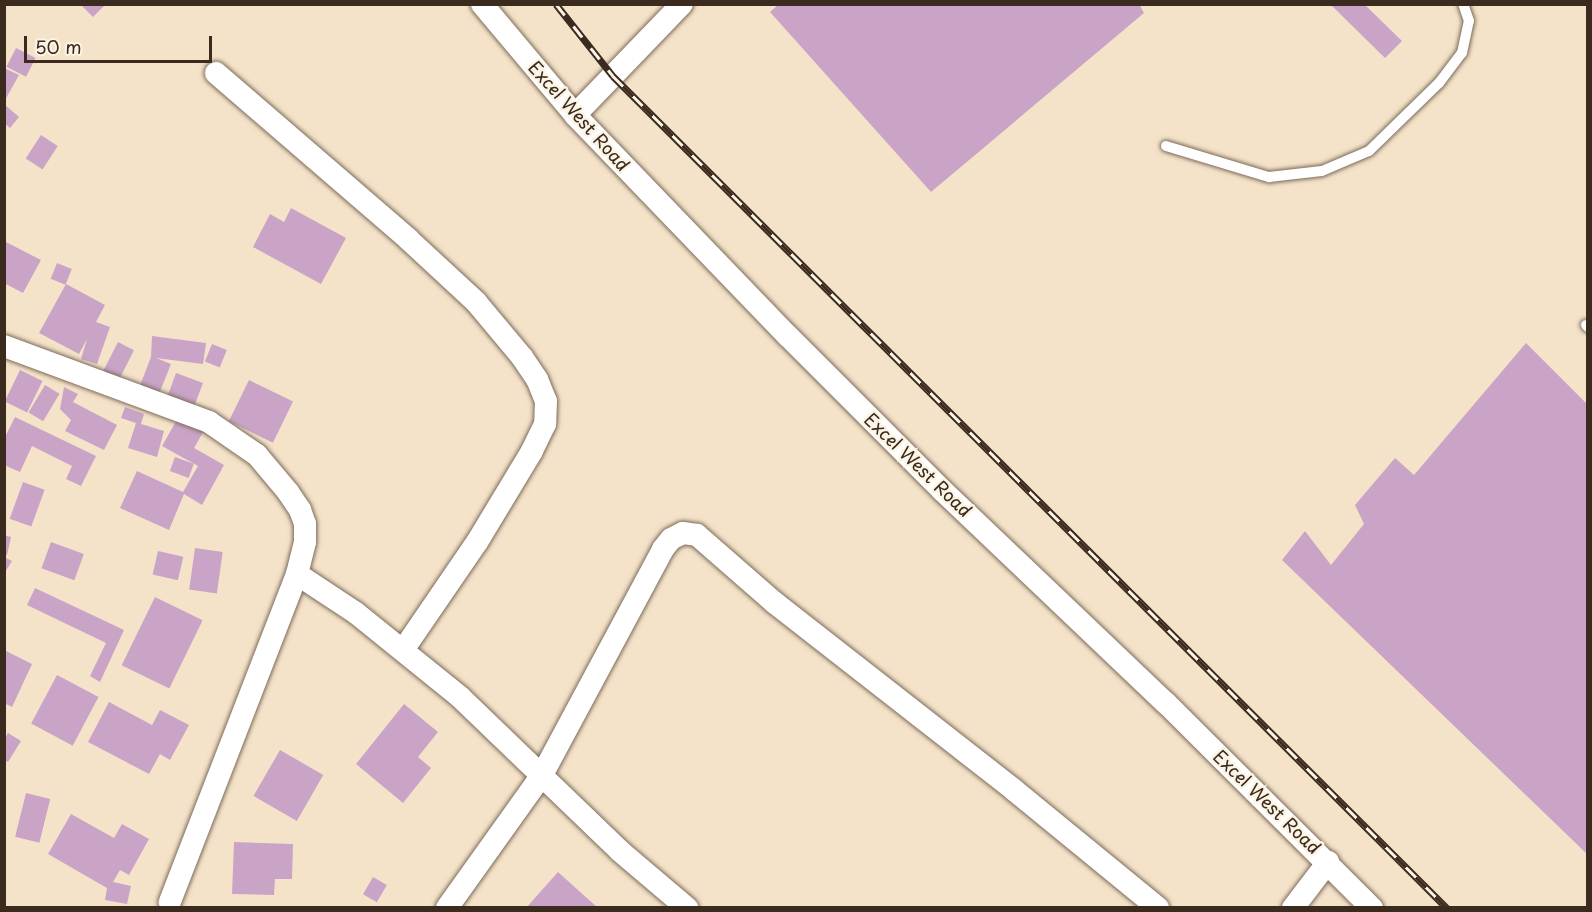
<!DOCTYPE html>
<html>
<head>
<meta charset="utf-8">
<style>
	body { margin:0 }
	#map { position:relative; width:1592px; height:912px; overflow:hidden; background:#f5e3c9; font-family:"Playpen Sans",sans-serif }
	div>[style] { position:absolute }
	.building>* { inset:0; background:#c9a4c7; transform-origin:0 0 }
	.roads { filter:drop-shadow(0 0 2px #7c6b5a) drop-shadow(0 0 2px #7c6b5a) }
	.service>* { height:10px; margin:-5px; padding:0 5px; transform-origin:5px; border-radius:5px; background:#fff }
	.minor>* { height:22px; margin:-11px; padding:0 11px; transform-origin:11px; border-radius:11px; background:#fff }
	.rail>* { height:7px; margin-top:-3.5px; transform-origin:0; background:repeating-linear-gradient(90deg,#fcf5e5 0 14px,#3b2a1e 0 28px); box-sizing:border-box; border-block:2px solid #3b2a1e }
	span { translate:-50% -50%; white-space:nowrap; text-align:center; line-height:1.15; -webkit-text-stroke:5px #fcf5e5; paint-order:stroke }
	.street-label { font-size:18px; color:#3b2a1e }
	.frame { position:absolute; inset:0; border:6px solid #3b2a1e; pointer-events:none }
	.scale { position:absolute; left:24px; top:36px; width:188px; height:27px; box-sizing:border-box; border:3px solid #3b2a1e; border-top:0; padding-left:8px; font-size:18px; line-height:21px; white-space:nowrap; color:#3b2a1e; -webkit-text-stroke:4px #fcf5e5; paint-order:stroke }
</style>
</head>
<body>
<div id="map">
	<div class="building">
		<i style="clip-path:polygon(80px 4px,106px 4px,93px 17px)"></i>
		<i style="clip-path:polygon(779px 4px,1139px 4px,1144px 13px,931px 192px,770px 12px)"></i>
		<i style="clip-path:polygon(1330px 4px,1364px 4px,1402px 41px,1385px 58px)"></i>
		<i style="left:16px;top:48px;width:22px;height:21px;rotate:27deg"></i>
		<i style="clip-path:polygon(4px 68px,19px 75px,4px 102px)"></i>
		<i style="clip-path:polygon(4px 104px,19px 117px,10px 128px,4px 123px)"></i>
		<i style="left:41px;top:135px;width:20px;height:28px;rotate:33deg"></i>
		<i style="clip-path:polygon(291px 208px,346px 238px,321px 284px,253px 247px,270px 214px,284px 222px)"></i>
		<i style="clip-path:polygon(4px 241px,41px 260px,23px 293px,4px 283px)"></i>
		<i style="left:57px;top:263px;width:16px;height:17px;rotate:22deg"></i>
		<i style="clip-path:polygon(66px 284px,105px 305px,96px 322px,110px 327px,97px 364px,81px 359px,87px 339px,79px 354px,39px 333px)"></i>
		<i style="clip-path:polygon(152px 336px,206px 343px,203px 364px,156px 358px,171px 364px,155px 404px,136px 396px,151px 357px)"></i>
		<i style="left:118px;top:342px;width:18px;height:43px;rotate:27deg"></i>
		<i style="clip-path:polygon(1526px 343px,1588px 405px,1588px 855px,1282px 560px,1305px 531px,1331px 565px,1364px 524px,1355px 505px,1395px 458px,1414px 475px)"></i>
		<i style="left:212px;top:344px;width:16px;height:19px;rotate:22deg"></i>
		<i style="left:20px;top:370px;width:25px;height:35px;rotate:26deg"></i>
		<i style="clip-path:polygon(176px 373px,203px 383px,189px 420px,205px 429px,194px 448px,224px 465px,202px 505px,184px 494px,169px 530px,120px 508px,137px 471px,183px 492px,198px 466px,162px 446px,179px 416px,162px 411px)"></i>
		<i style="left:249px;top:380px;width:49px;height:46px;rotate:26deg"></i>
		<i style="left:45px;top:385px;width:17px;height:32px;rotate:31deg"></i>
		<i style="clip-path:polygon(64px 387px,78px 394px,73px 402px,117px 425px,104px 450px,65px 431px,71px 420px,60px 409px)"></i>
		<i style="clip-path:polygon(125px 407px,144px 414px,141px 424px,164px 431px,157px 457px,128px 448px,136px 423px,121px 418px)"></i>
		<i style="clip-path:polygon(15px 417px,96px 456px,81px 486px,66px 479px,72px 466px,32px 446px,20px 472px,4px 465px,4px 439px)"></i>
		<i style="left:175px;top:457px;width:20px;height:15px;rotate:20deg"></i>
		<i style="left:23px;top:482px;width:23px;height:39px;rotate:20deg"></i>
		<i style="clip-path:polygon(4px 535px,11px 537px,7px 555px,4px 554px)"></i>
		<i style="left:51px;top:542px;width:35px;height:28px;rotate:20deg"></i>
		<i style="left:195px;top:548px;width:28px;height:42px;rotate:8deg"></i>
		<i style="left:158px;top:551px;width:26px;height:24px;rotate:13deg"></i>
		<i style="clip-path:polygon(4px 557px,12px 561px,4px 574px)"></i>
		<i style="clip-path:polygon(35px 588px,124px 630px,100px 682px,90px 676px,106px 643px,27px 605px)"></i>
		<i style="left:155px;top:597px;width:53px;height:76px;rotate:26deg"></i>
		<i style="clip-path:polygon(4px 650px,32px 664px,12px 707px,4px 703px)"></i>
		<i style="left:57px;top:675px;width:47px;height:55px;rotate:28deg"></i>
		<i style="clip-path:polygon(109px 702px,152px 725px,160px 710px,189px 725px,170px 760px,160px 754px,149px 774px,88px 742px)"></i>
		<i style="clip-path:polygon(404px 704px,438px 732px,418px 757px,431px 768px,403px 803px,356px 764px)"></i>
		<i style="clip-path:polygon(8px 733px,21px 741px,8px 762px,4px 760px,4px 740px)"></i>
		<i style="left:280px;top:750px;width:50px;height:53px;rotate:30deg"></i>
		<i style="left:26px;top:793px;width:25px;height:45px;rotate:14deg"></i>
		<i style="clip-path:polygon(71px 814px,114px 838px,122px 824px,149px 839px,129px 875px,120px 870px,113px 882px,131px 886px,127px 904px,105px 900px,107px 888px,48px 854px)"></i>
		<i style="clip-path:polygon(234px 842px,293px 844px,292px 879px,275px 879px,274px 895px,232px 894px)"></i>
		<i style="clip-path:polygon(558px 872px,598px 908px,526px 908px)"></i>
		<i style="left:373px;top:877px;width:16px;height:20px;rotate:30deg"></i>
	</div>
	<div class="roads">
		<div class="service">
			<i style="left:1166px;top:146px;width:108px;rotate:16.8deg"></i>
			<i style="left:1269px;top:177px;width:53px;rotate:-6.5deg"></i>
			<i style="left:1322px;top:171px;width:51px;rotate:-23.1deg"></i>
			<i style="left:1369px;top:151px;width:98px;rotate:-44.2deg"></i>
			<i style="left:1439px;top:83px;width:38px;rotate:-53deg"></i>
			<i style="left:1462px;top:53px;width:33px;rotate:-78deg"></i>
			<i style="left:1469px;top:21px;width:18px;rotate:-109deg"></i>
			<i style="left:1586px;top:325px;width:3px;rotate:45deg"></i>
		</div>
		<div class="minor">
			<i style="left:482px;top:4px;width:145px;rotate:50deg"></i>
			<i style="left:575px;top:115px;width:307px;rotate:46.1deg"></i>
			<i style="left:788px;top:336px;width:218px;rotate:45deg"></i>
			<i style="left:942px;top:490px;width:309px;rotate:43.6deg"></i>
			<i style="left:1166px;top:703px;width:291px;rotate:44.9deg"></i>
			<i style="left:216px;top:73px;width:254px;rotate:40.8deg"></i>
			<i style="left:408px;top:239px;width:93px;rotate:42.8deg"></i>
			<i style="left:476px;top:302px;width:72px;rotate:50.1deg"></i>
			<i style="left:522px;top:357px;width:27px;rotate:56deg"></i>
			<i style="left:537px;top:379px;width:24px;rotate:68deg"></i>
			<i style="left:546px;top:401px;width:23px;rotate:92deg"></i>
			<i style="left:545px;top:424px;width:30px;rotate:116deg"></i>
			<i style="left:532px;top:451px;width:106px;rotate:121.1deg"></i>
			<i style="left:477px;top:542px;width:131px;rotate:124.4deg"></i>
			<i style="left:575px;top:115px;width:154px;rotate:-46.1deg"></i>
			<i style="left:4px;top:346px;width:219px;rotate:20.3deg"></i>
			<i style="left:209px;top:422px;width:58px;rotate:34.5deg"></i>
			<i style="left:257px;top:455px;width:48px;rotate:50deg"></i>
			<i style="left:288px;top:492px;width:22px;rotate:56deg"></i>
			<i style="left:300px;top:510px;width:15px;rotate:70deg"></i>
			<i style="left:305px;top:524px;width:18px;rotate:90deg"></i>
			<i style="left:305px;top:542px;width:33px;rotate:104deg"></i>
			<i style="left:297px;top:574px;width:352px;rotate:111.2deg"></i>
			<i style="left:297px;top:574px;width:71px;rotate:33.5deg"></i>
			<i style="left:356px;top:613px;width:134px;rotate:38.9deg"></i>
			<i style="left:460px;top:697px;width:223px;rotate:43.9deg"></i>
			<i style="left:621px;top:852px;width:87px;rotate:40.3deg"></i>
			<i style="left:447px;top:908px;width:163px;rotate:-54.5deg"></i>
			<i style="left:542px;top:775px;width:256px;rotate:-61.8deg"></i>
			<i style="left:663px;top:549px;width:13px;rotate:-51deg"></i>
			<i style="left:671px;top:539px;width:13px;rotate:-27deg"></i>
			<i style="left:683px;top:533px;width:14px;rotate:8deg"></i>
			<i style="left:697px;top:535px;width:103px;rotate:41.1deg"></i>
			<i style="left:775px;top:603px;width:303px;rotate:38deg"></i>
			<i style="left:1014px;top:790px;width:186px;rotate:39.3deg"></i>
			<i style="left:1293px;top:908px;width:58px;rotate:-52.7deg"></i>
		</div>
	</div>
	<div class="rail">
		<i style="left:556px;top:4px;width:92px;rotate:51.6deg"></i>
		<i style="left:613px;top:76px;width:1178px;rotate:44.93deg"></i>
	</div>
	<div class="street-label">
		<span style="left:579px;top:116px;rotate:48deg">Excel West Road</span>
		<span style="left:918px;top:465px;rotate:44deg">Excel West Road</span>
		<span style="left:1267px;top:802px;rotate:44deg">Excel West Road</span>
	</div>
	<div class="frame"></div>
	<div class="scale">50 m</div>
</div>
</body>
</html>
